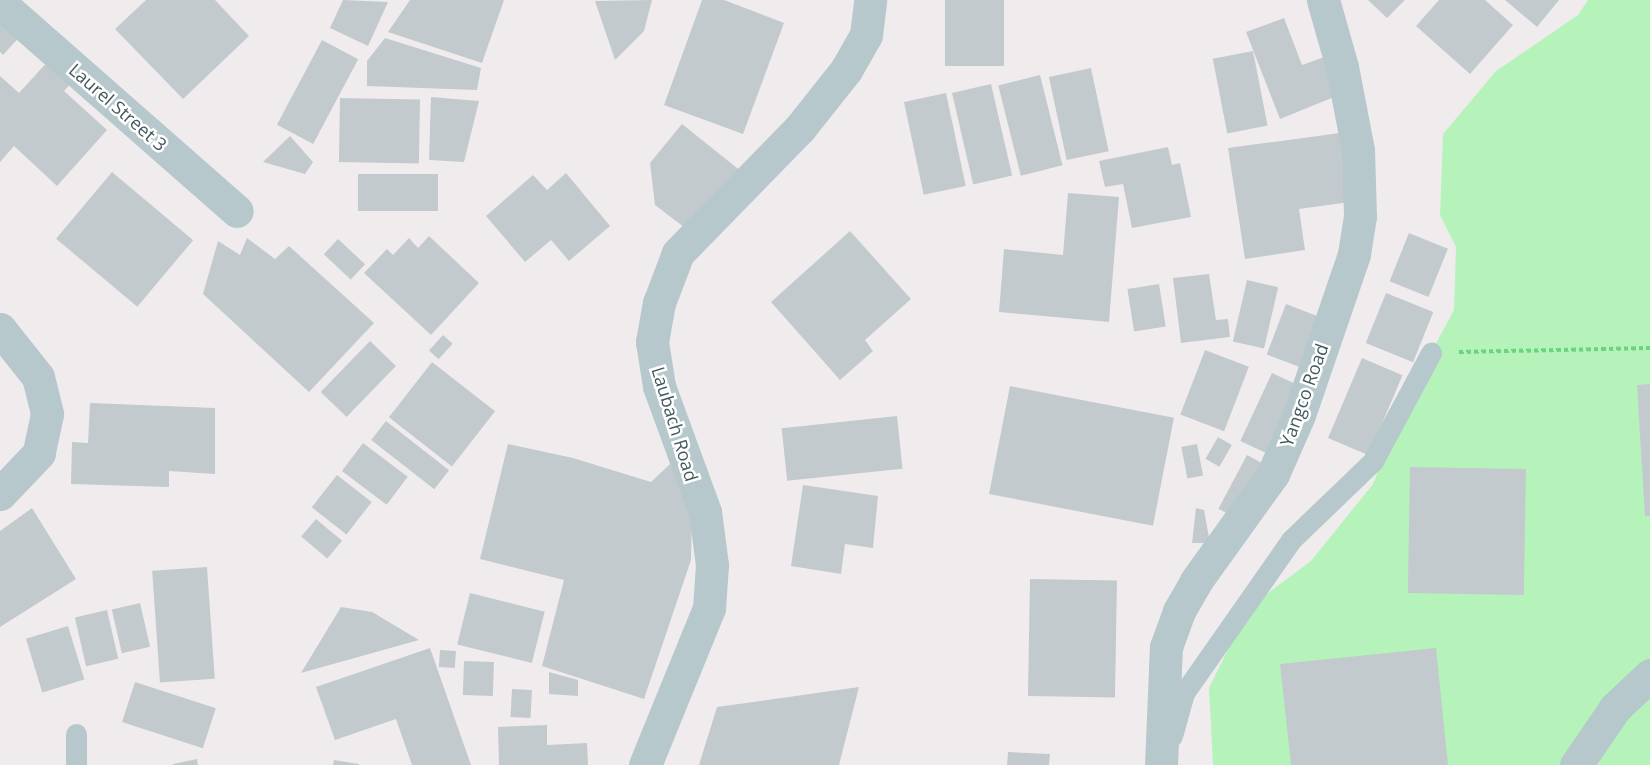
<!DOCTYPE html>
<html>
<head>
<meta charset="utf-8">
<style>
	body { margin:0 }
	#map { position:relative; width:1650px; height:765px; overflow:hidden; background:#f0eced; font-family:"Open Sans",sans-serif }
	div>[style] { position:absolute }
	.green>* { inset:0; background:#b5f3ba }
	.building>* { inset:0; background:#c3cacd; transform-origin:0 0 }
	.path>* { height:4px; margin-top:-2px; transform-origin:0; background:repeating-linear-gradient(90deg,#6ad47f 0 4.5px,transparent 0 7.5px) }
	.service>* { height:21px; margin:-10.5px; padding:0 10.5px; transform-origin:10.5px; border-radius:10.5px; background:#b6c8cc }
	.minor>* { height:33px; margin:-16.5px; padding:0 16.5px; transform-origin:16.5px; border-radius:16.5px; background:#b6c8cc }
	span { translate:-50% -50%; white-space:nowrap; text-align:center; line-height:1.15; -webkit-text-stroke:5px #fff; paint-order:stroke }
	.street-label { font-size:18px; color:#43585c }
</style>
</head>
<body>
<div id="map">
	<div class="green">
		<i style="clip-path:polygon(1588px 0,1650px 0,1650px 765px,1213px 765px,1209px 688px,1249px 607px,1311px 561px,1373px 484px,1404px 403px,1454px 310px,1456px 247px,1440px 215px,1443px 134px,1496px 71px,1578px 15px)"></i>
	</div>
	<div class="building">
		<i style="clip-path:polygon(146px 0,215px 0,249px 36px,183px 99px,115px 29px)"></i>
		<i style="clip-path:polygon(343px 0,388px 2px,368px 46px,330px 28px)"></i>
		<i style="clip-path:polygon(410px 0,504px 0,482px 63px,388px 32px)"></i>
		<i style="clip-path:polygon(652px 0,644px 31px,615px 60px,595px 1px)"></i>
		<i style="clip-path:polygon(702px 0,724px 0,784px 23px,743px 134px,664px 105px)"></i>
		<i style="left:945px;top:0;width:59px;height:66px"></i>
		<i style="clip-path:polygon(1368px 0,1405px 0,1387px 18px)"></i>
		<i style="clip-path:polygon(1439px 0,1485px 0,1513px 25px,1470px 74px,1416px 26px)"></i>
		<i style="clip-path:polygon(1505px 0,1559px 0,1537px 27px)"></i>
		<i style="clip-path:polygon(0 11px,23px 33px,3px 55px,0 52px)"></i>
		<i style="clip-path:polygon(1284px 18px,1302px 65px,1330px 55px,1344px 93px,1280px 119px,1246px 32px)"></i>
		<i style="clip-path:polygon(385px 38px,481px 68px,477px 90px,367px 86px,367px 61px)"></i>
		<i style="left:322px;top:40px;width:41px;height:96px;rotate:28deg"></i>
		<i style="left:1253px;top:51px;width:76px;height:41px;rotate:79deg"></i>
		<i style="clip-path:polygon(51px 58px,75px 79px,64px 91px,107px 130px,57px 186px,14px 146px,0 162px,0 76px,19px 93px)"></i>
		<i style="left:1091px;top:68px;width:85px;height:43px;rotate:78deg"></i>
		<i style="left:1040px;top:75px;width:93px;height:43px;rotate:76deg"></i>
		<i style="left:991px;top:84px;width:94px;height:40px;rotate:77deg"></i>
		<i style="left:946px;top:93px;width:95px;height:43px;rotate:78deg"></i>
		<i style="clip-path:polygon(431px 97px,479px 101px,464px 162px,429px 160px)"></i>
		<i style="left:340px;top:98px;width:80px;height:64px;rotate:1deg"></i>
		<i style="clip-path:polygon(682px 124px,747px 176px,689px 231px,655px 205px,650px 163px)"></i>
		<i style="clip-path:polygon(1340px 133px,1350px 202px,1299px 209px,1305px 250px,1245px 259px,1228px 148px)"></i>
		<i style="clip-path:polygon(290px 136px,313px 162px,305px 174px,263px 162px)"></i>
		<i style="clip-path:polygon(1168px 147px,1172px 165px,1180px 163px,1191px 217px,1132px 228px,1123px 184px,1105px 187px,1099px 161px)"></i>
		<i style="left:112px;top:172px;width:106px;height:87px;rotate:40deg"></i>
		<i style="clip-path:polygon(566px 173px,610px 226px,569px 261px,551px 240px,525px 262px,486px 216px,533px 175px,547px 190px)"></i>
		<i style="left:358px;top:174px;width:80px;height:37px"></i>
		<i style="clip-path:polygon(1068px 193px,1119px 197px,1109px 322px,999px 312px,1004px 249px,1063px 255px)"></i>
		<i style="clip-path:polygon(850px 231px,911px 299px,865px 340px,873px 351px,840px 380px,771px 302px)"></i>
		<i style="left:1409px;top:233px;width:42px;height:52px;rotate:22deg"></i>
		<i style="clip-path:polygon(429px 236px,479px 283px,431px 335px,364px 273px,387px 249px,393px 255px,409px 238px,418px 248px)"></i>
		<i style="clip-path:polygon(247px 238px,275px 259px,289px 246px,374px 323px,309px 392px,203px 294px,218px 241px,240px 255px)"></i>
		<i style="left:338px;top:239px;width:37px;height:21px;rotate:43deg"></i>
		<i style="clip-path:polygon(1209px 274px,1216px 320px,1228px 319px,1230px 337px,1181px 343px,1173px 278px)"></i>
		<i style="left:1247px;top:280px;width:32px;height:63px;rotate:13deg"></i>
		<i style="left:1159px;top:284px;width:43px;height:32px;rotate:81deg"></i>
		<i style="left:1386px;top:293px;width:51px;height:54px;rotate:22deg"></i>
		<i style="left:1286px;top:304px;width:36px;height:54px;rotate:21deg"></i>
		<i style="left:443px;top:335px;width:13px;height:21px;rotate:42deg"></i>
		<i style="left:370px;top:341px;width:36px;height:71px;rotate:44deg"></i>
		<i style="left:1205px;top:350px;width:47px;height:69px;rotate:21deg"></i>
		<i style="left:1362px;top:358px;width:44px;height:87px;rotate:23deg"></i>
		<i style="left:432px;top:362px;width:80px;height:70px;rotate:38deg"></i>
		<i style="left:1272px;top:373px;width:35px;height:75px;rotate:25deg"></i>
		<i style="clip-path:polygon(1650px 384px,1650px 516px,1645px 516px,1637px 385px)"></i>
		<i style="left:1010px;top:386px;width:167px;height:110px;rotate:11deg"></i>
		<i style="clip-path:polygon(90px 403px,215px 408px,215px 474px,169px 471px,169px 487px,71px 484px,72px 442px,88px 443px)"></i>
		<i style="left:897px;top:416px;width:53px;height:116px;rotate:84deg"></i>
		<i style="left:386px;top:421px;width:80px;height:24px;rotate:38deg"></i>
		<i style="left:1218px;top:437px;width:16px;height:25px;rotate:30deg"></i>
		<i style="left:363px;top:443px;width:56px;height:35px;rotate:37deg"></i>
		<i style="clip-path:polygon(508px 444px,573px 458px,651px 482px,670px 464px,692px 508px,691px 560px,644px 699px,542px 666px,564px 580px,480px 559px)"></i>
		<i style="left:1197px;top:444px;width:32px;height:16px;rotate:79deg"></i>
		<i style="left:1247px;top:455px;width:19px;height:61px;rotate:28deg"></i>
		<i style="left:1410px;top:467px;width:116px;height:126px;rotate:1deg"></i>
		<i style="left:337px;top:475px;width:44px;height:41px;rotate:38deg"></i>
		<i style="clip-path:polygon(803px 485px,878px 496px,873px 548px,845px 544px,841px 574px,791px 566px)"></i>
		<i style="clip-path:polygon(32px 508px,76px 579px,0 627px,0 531px)"></i>
		<i style="clip-path:polygon(1196px 508px,1204px 510px,1210px 543px,1192px 543px)"></i>
		<i style="left:316px;top:519px;width:34px;height:23px;rotate:40deg"></i>
		<i style="left:207px;top:567px;width:112px;height:55px;rotate:86deg"></i>
		<i style="left:1030px;top:579px;width:87px;height:117px;rotate:1deg"></i>
		<i style="left:470px;top:593px;width:77px;height:53px;rotate:14deg"></i>
		<i style="left:140px;top:603px;width:45px;height:29px;rotate:77deg"></i>
		<i style="clip-path:polygon(341px 607px,372px 612px,419px 640px,301px 673px)"></i>
		<i style="left:107px;top:610px;width:50px;height:33px;rotate:77deg"></i>
		<i style="left:68px;top:626px;width:56px;height:44px;rotate:73deg"></i>
		<i style="clip-path:polygon(430px 648px,471px 765px,412px 765px,396px 719px,335px 740px,316px 687px)"></i>
		<i style="clip-path:polygon(1436px 648px,1448px 765px,1291px 765px,1280px 664px)"></i>
		<i style="left:440px;top:650px;width:16px;height:17px;rotate:4deg"></i>
		<i style="left:464px;top:661px;width:30px;height:34px;rotate:2deg"></i>
		<i style="clip-path:polygon(549px 672px,578px 680px,578px 696px,549px 694px)"></i>
		<i style="left:135px;top:682px;width:85px;height:42px;rotate:18deg"></i>
		<i style="clip-path:polygon(859px 687px,839px 765px,699px 765px,717px 707px)"></i>
		<i style="left:512px;top:689px;width:20px;height:28px;rotate:3deg"></i>
		<i style="clip-path:polygon(547px 725px,547px 745px,587px 743px,588px 765px,499px 765px,498px 727px)"></i>
		<i style="clip-path:polygon(1008px 752px,1050px 754px,1049px 765px,1007px 765px)"></i>
		<i style="clip-path:polygon(197px 759px,198px 765px,173px 765px,173px 764px)"></i>
		<i style="clip-path:polygon(334px 760px,359px 764px,359px 765px,333px 765px)"></i>
	</div>
	<div class="path">
		<i style="left:1459px;top:352px;width:191px;rotate:-1.2deg"></i>
	</div>
	<div class="service">
		<i style="left:1172px;top:736px;width:45px;rotate:-74.4deg"></i>
		<i style="left:1184px;top:693px;width:187px;rotate:-55deg"></i>
		<i style="left:1291px;top:540px;width:114px;rotate:-43.9deg"></i>
		<i style="left:1373px;top:461px;width:123px;rotate:-61.8deg"></i>
		<i style="left:76px;top:765px;width:31px;rotate:-90deg"></i>
	</div>
	<div class="minor">
		<i style="left:0;top:3px;width:315px;rotate:41.3deg"></i>
		<i style="left:0;top:329px;width:61px;rotate:51.6deg"></i>
		<i style="left:38px;top:377px;width:38px;rotate:76deg"></i>
		<i style="left:47px;top:414px;width:40px;rotate:102deg"></i>
		<i style="left:39px;top:453px;width:57px;rotate:133.6deg"></i>
		<i style="left:645px;top:765px;width:170px;rotate:-67.8deg"></i>
		<i style="left:709px;top:608px;width:43px;rotate:-86deg"></i>
		<i style="left:712px;top:565px;width:53px;rotate:-97.5deg"></i>
		<i style="left:705px;top:512px;width:134px;rotate:-110.1deg"></i>
		<i style="left:659px;top:386px;width:45px;rotate:-99deg"></i>
		<i style="left:652px;top:342px;width:40px;rotate:-80deg"></i>
		<i style="left:659px;top:303px;width:53px;rotate:-69.2deg"></i>
		<i style="left:678px;top:253px;width:175px;rotate:-45.7deg"></i>
		<i style="left:800px;top:128px;width:74px;rotate:-51.6deg"></i>
		<i style="left:846px;top:70px;width:40px;rotate:-60.3deg"></i>
		<i style="left:866px;top:35px;width:35px;rotate:-83deg"></i>
		<i style="left:1161px;top:765px;width:118px;rotate:-87.6deg"></i>
		<i style="left:1166px;top:647px;width:38px;rotate:-70deg"></i>
		<i style="left:1179px;top:611px;width:34px;rotate:-60deg"></i>
		<i style="left:1196px;top:581px;width:132px;rotate:-54.3deg"></i>
		<i style="left:1273px;top:474px;width:64px;rotate:-66.2deg"></i>
		<i style="left:1299px;top:415px;width:170px;rotate:-71.1deg"></i>
		<i style="left:1354px;top:254px;width:38px;rotate:-81deg"></i>
		<i style="left:1360px;top:216px;width:66px;rotate:-91.7deg"></i>
		<i style="left:1358px;top:150px;width:85px;rotate:-100.9deg"></i>
		<i style="left:1342px;top:67px;width:70px;rotate:-105.8deg"></i>
		<i style="left:1576px;top:765px;width:69px;rotate:-55.6deg"></i>
		<i style="left:1615px;top:708px;width:48px;rotate:-43.3deg"></i>
	</div>
	<div class="street-label">
		<span style="left:118px;top:107px;rotate:41deg">Laurel Street 3</span>
		<span style="left:1304px;top:395px;rotate:-70deg">Yangco Road</span>
		<span style="left:675px;top:424px;rotate:73deg">Laubach Road</span>
	</div>
</div>
</body>
</html>
